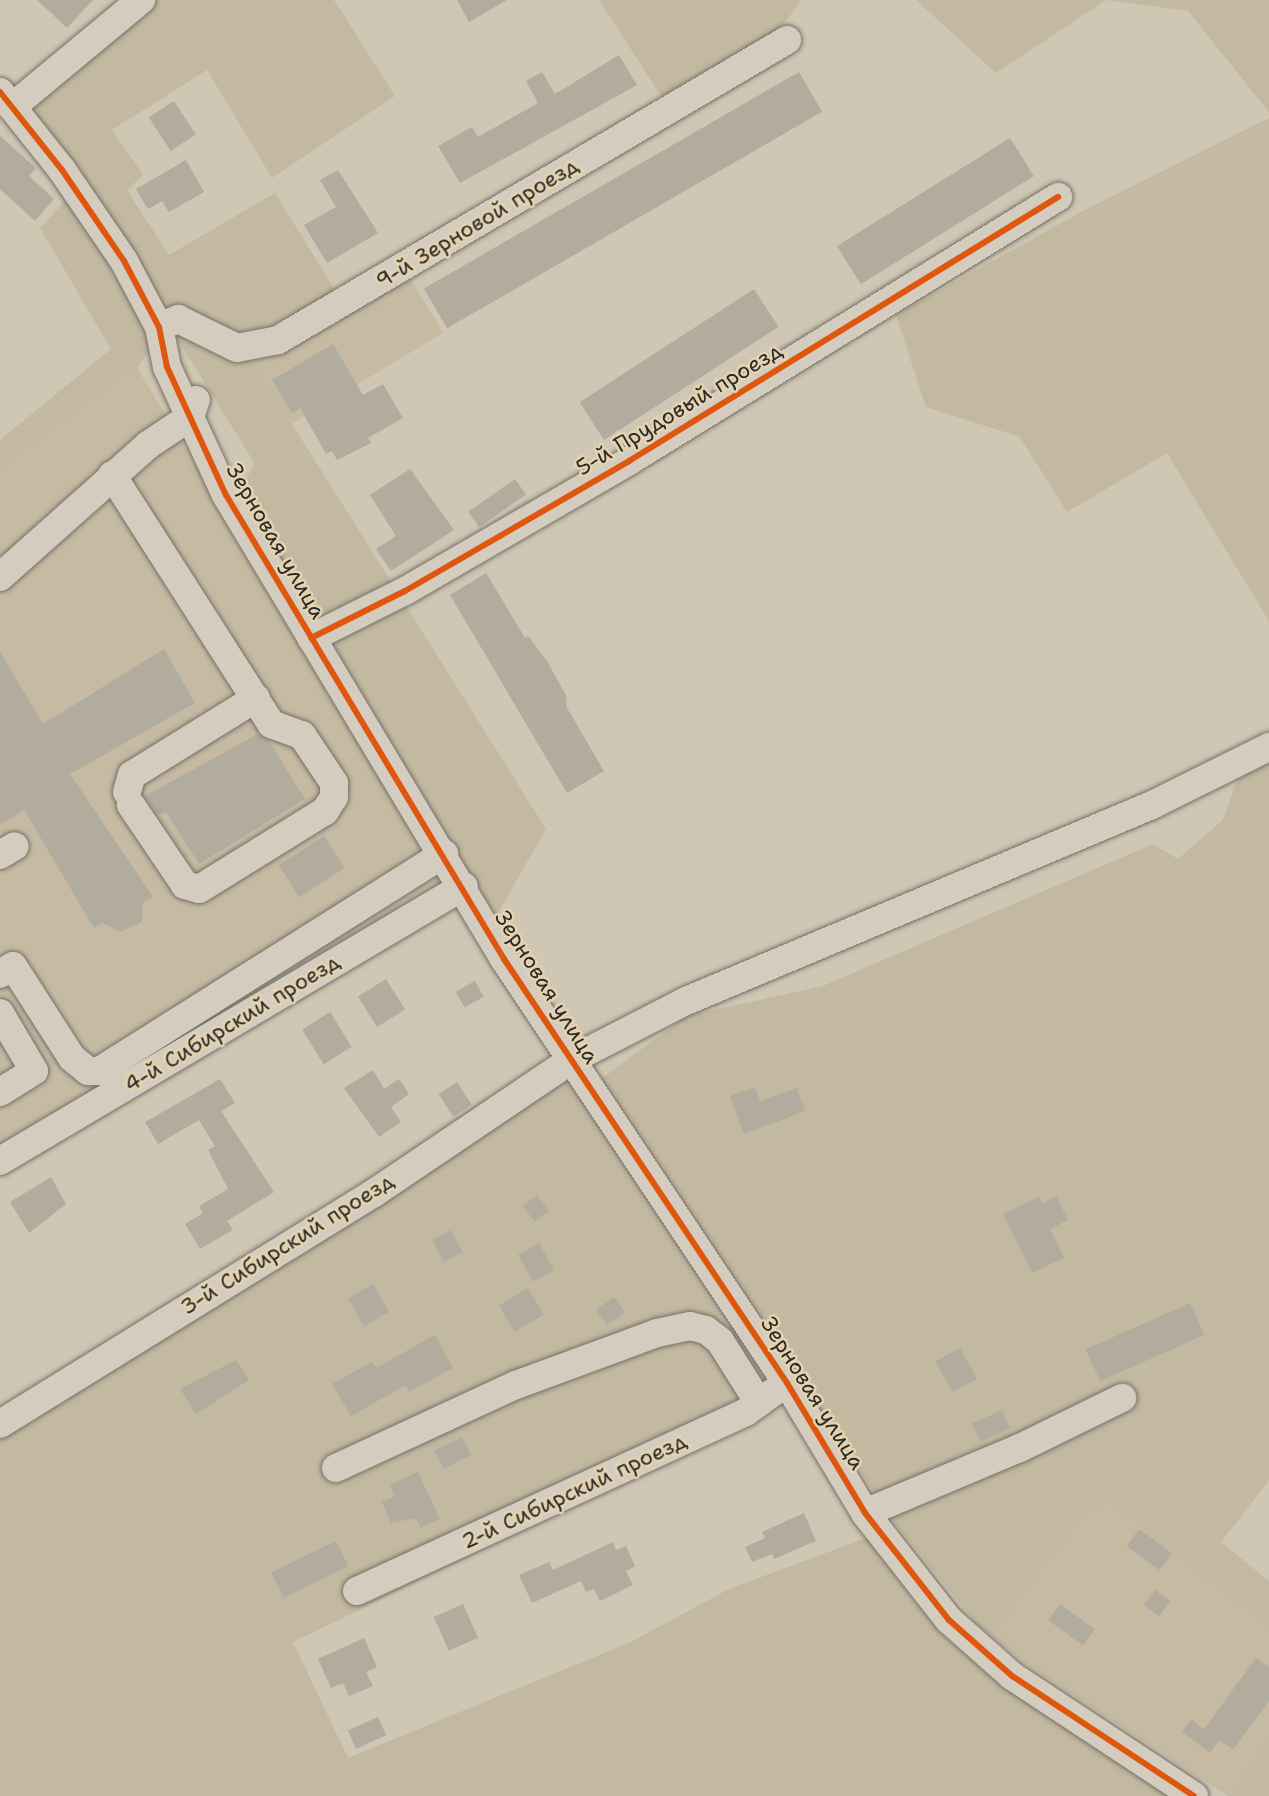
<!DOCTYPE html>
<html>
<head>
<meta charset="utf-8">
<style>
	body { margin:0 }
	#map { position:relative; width:1269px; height:1796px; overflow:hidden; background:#cfc6b3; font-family:"Shantell Sans",sans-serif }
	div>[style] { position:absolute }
	.built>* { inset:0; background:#c6baa2 }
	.green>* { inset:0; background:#c3b8a0 }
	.building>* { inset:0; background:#b2ac9f; transform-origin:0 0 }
	.roads { filter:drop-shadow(0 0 2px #757168) drop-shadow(0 0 2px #757168) }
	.minor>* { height:28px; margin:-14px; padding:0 14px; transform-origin:14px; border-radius:14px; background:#d3ccbf }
	.cycleway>* { height:6px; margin:-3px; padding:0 3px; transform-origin:3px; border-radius:3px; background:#df570e }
	span { translate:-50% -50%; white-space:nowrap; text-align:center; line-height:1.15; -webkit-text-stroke:5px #e5d3b0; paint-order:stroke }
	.street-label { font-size:22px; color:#2b2b2b }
</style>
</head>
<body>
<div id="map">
	<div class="built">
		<i style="clip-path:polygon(411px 279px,443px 333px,288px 426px,250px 357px,282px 350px)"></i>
		<i style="clip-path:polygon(137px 368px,446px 877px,446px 885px,0 1154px,0 470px)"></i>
		<i style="clip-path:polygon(1112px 1503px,1269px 1629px,1269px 1736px,1228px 1796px,1023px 1662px,992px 1636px,1088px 1512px)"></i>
	</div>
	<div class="green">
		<i style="clip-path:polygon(151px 0,334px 0,395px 96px,272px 178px,207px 70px,112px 130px,143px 175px,127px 190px,169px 255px,275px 193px,338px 295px,275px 335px,240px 338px,159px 304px,34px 116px,35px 105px)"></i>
		<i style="clip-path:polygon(599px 0,801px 0,782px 27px,665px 102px)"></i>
		<i style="clip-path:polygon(916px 0,1106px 0,996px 73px)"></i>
		<i style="clip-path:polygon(1107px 0,1269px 0,1269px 112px,1188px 11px)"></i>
		<i style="clip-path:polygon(1269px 118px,1269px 621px,1167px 453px,1067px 512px,1020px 437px,926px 407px,896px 315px,1081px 212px)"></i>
		<i style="clip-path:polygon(70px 196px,155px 342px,137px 368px,0 470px,0 440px,111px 349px,40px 228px)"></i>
		<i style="clip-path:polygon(179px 326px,250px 357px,546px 829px,495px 918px,238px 491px,255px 464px,175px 335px)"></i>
		<i style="clip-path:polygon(1269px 738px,1269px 1480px,1221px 1542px,1269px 1581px,1269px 1629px,1111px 1503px,1088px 1512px,992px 1636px,977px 1624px,894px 1522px,601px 1079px,686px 1016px,823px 986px,1153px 844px,1178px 859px,1223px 820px,1235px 785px)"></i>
		<i style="clip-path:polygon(558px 1081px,570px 1081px,771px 1375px,751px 1420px,293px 1642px,348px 1758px,631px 1642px,729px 1589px,866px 1538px,939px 1632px,1002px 1686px,1172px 1796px,0 1796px,0 1410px,371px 1184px)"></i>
		<i style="clip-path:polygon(1269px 1736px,1269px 1796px,1228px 1796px)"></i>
	</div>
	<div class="building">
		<i style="clip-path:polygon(37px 0,93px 0,67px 28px)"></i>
		<i style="clip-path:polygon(457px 0,507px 0,469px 22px)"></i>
		<i style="clip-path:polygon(619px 55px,637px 85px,460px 183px,438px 146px,472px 127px,478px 137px,538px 103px,526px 81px,542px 72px,555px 94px)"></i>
		<i style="left:799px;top:72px;width:46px;height:433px;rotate:60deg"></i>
		<i style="left:174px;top:101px;width:40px;height:30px;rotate:57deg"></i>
		<i style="clip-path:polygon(0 136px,36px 168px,29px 176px,54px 199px,35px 221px,0 189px)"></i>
		<i style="left:1010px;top:138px;width:45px;height:204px;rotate:58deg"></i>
		<i style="clip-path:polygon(186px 160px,204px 192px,169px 212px,162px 201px,148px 209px,136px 189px)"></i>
		<i style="clip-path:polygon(338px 170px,378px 233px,327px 263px,304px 225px,336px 207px,320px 180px)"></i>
		<i style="left:754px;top:289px;width:45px;height:208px;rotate:57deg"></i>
		<i style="clip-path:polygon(333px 344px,363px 395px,383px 384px,403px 418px,368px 438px,371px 443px,337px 460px,332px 451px,326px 454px,300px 408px,292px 413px,272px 380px)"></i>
		<i style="clip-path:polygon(410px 469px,454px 530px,391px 571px,376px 549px,396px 536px,370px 495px)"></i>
		<i style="left:515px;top:479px;width:19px;height:57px;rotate:55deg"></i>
		<i style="clip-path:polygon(486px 573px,525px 638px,528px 636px,547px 661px,566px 695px,567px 708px,604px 771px,567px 793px,450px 595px)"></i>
		<i style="clip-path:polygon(164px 649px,195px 703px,70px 774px,153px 897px,143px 902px,142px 922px,120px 932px,103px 923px,94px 928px,24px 810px,0 825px,0 652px,43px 724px)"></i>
		<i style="clip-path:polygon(258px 734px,269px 741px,305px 799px,199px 864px,166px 812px,158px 815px,145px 796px)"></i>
		<i style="left:324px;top:836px;width:38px;height:54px;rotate:57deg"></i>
		<i style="left:386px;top:979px;width:36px;height:33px;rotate:58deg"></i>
		<i style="left:475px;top:981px;width:18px;height:22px;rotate:61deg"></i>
		<i style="left:330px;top:1012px;width:41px;height:33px;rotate:58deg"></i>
		<i style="clip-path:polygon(373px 1070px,384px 1089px,399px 1079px,409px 1094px,391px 1107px,401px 1122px,379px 1137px,344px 1088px)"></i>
		<i style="clip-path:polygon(220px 1079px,235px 1103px,221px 1111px,274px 1192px,227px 1221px,233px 1230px,200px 1249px,185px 1224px,203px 1213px,199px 1206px,228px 1189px,208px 1150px,215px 1146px,199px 1120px,158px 1144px,145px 1122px)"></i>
		<i style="left:457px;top:1082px;width:27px;height:22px;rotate:57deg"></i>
		<i style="clip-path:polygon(755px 1087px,760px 1101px,797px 1088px,805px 1111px,744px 1134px,730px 1096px)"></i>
		<i style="clip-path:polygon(51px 1177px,66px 1204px,29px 1233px,10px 1202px)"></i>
		<i style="left:537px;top:1195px;width:20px;height:18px;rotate:53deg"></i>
		<i style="clip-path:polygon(1056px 1196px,1068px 1220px,1050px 1229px,1064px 1258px,1032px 1273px,1003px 1214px,1039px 1197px,1042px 1203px)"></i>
		<i style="left:451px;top:1230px;width:25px;height:21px;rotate:63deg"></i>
		<i style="left:539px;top:1243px;width:31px;height:24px;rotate:61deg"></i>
		<i style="left:373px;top:1284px;width:32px;height:29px;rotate:60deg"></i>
		<i style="left:528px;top:1288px;width:31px;height:34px;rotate:59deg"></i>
		<i style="left:614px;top:1297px;width:19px;height:22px;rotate:55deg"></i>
		<i style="left:1190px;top:1303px;width:35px;height:114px;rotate:66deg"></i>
		<i style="clip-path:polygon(435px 1335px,453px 1368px,409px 1392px,406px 1385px,351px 1416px,332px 1384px,372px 1362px,376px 1368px)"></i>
		<i style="left:960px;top:1348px;width:35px;height:28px;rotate:61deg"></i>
		<i style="clip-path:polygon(236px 1360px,249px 1380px,196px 1414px,180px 1389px)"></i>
		<i style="left:1002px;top:1410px;width:20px;height:33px;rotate:66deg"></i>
		<i style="left:462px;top:1437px;width:20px;height:31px;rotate:63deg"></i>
		<i style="clip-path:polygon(418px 1472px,440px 1519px,421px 1528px,416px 1518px,391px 1523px,382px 1502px,395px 1496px,390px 1485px)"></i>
		<i style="clip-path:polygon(804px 1513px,816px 1541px,774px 1559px,772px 1554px,752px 1562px,745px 1547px,765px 1538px,762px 1532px)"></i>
		<i style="left:1139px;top:1529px;width:41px;height:21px;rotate:36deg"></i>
		<i style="left:336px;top:1541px;width:28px;height:72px;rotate:64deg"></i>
		<i style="clip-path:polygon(613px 1542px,616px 1550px,626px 1546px,635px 1566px,626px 1571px,633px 1585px,600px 1601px,594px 1589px,586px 1592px,581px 1581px,532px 1603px,519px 1575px,549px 1562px,553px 1570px)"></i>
		<i style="left:1155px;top:1590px;width:19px;height:19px;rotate:36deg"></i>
		<i style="left:463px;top:1604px;width:37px;height:32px;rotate:66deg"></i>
		<i style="left:1060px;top:1604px;width:43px;height:20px;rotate:36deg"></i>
		<i style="clip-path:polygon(364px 1638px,377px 1667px,366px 1672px,373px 1686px,349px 1696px,343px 1683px,331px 1688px,318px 1659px)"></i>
		<i style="clip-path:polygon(1256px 1658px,1269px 1667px,1269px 1701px,1233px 1750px,1219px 1740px,1210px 1753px,1182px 1732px,1191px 1719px,1204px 1729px)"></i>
		<i style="left:378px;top:1717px;width:20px;height:33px;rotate:66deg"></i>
	</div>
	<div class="roads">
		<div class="minor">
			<i style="left:0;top:92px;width:100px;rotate:51.5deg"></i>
			<i style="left:62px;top:170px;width:110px;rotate:55.7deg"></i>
			<i style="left:124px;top:261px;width:75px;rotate:62.1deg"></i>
			<i style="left:159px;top:327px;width:41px;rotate:78.7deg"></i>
			<i style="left:167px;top:367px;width:141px;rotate:65.3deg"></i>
			<i style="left:226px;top:495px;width:541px;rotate:59.07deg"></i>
			<i style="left:504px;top:959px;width:510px;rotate:56.28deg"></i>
			<i style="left:787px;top:1383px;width:152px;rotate:59deg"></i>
			<i style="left:865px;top:1513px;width:136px;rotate:51.9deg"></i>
			<i style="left:949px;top:1620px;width:84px;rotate:41.6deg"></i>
			<i style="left:1012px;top:1676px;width:218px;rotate:33.4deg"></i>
			<i style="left:12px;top:107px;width:168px;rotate:-39.7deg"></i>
			<i style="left:159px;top:327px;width:21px;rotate:-23deg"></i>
			<i style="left:178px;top:319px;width:66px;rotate:26.2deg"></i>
			<i style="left:237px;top:348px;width:42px;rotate:-11deg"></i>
			<i style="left:278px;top:340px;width:591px;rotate:-30.51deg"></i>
			<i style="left:112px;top:475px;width:295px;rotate:57.4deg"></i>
			<i style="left:271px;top:724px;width:33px;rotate:20deg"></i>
			<i style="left:302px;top:735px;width:58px;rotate:56.3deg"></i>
			<i style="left:334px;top:783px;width:14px;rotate:90deg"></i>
			<i style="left:334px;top:797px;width:17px;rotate:123deg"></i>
			<i style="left:325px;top:811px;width:148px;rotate:148.2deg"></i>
			<i style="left:199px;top:889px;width:15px;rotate:-164deg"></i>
			<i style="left:185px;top:885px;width:97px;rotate:-124deg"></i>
			<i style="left:0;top:577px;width:198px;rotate:-41.7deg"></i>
			<i style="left:148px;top:445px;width:50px;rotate:-33.7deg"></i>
			<i style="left:190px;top:417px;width:18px;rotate:-71deg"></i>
			<i style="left:311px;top:638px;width:105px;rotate:-26.6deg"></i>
			<i style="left:405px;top:591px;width:259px;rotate:-30.1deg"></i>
			<i style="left:629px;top:461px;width:504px;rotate:-31.61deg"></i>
			<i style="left:127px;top:792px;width:18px;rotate:-74deg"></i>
			<i style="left:132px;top:775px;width:146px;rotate:-31.8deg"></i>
			<i style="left:0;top:855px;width:17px;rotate:-31deg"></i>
			<i style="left:0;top:974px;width:15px;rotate:-32deg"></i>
			<i style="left:13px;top:966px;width:109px;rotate:57.3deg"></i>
			<i style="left:72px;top:1058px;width:21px;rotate:39deg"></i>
			<i style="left:88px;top:1071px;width:11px"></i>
			<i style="left:99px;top:1071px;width:408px;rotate:-32.2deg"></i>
			<i style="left:0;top:1013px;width:67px;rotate:59.6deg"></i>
			<i style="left:34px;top:1071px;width:40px;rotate:148deg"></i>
			<i style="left:0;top:1161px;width:539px;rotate:-30.65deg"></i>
			<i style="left:0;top:1424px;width:440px;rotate:-31.7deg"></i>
			<i style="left:374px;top:1193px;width:238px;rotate:-34deg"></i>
			<i style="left:571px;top:1060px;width:129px;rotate:-27.2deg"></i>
			<i style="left:686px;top:1001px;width:506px;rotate:-22.81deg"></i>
			<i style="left:1152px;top:805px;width:131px;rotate:-26.4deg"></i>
			<i style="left:336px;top:1468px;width:198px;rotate:-24.8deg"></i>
			<i style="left:516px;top:1385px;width:150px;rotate:-20.2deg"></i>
			<i style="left:657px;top:1333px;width:34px;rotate:-12deg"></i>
			<i style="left:690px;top:1326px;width:16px;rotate:14deg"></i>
			<i style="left:706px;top:1330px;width:18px;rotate:38deg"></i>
			<i style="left:720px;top:1341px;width:73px;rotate:57.8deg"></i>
			<i style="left:865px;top:1513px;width:168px;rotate:-22.8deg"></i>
			<i style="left:1020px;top:1448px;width:114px;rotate:-26.1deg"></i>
			<i style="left:357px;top:1591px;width:428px;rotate:-24.7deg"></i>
			<i style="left:746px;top:1412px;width:36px;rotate:-36deg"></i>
		</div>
	</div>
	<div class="cycleway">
		<i style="left:0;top:92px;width:100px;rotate:51.5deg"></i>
		<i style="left:62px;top:170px;width:110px;rotate:55.7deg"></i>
		<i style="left:124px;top:261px;width:75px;rotate:62.1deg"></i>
		<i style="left:159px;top:327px;width:41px;rotate:78.7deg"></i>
		<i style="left:167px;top:367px;width:141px;rotate:65.3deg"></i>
		<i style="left:226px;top:495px;width:541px;rotate:59.07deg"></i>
		<i style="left:504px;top:959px;width:510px;rotate:56.28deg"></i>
		<i style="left:787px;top:1383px;width:152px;rotate:59deg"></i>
		<i style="left:865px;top:1513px;width:136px;rotate:51.9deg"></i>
		<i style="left:949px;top:1620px;width:84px;rotate:41.6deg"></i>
		<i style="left:1012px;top:1676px;width:218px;rotate:33.4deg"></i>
		<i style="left:311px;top:638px;width:105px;rotate:-26.6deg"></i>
		<i style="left:405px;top:591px;width:259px;rotate:-30.1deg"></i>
		<i style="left:629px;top:461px;width:504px;rotate:-31.61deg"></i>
	</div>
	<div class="street-label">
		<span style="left:477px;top:223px;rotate:-31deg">9-й Зерновой проезд</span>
		<span style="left:679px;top:409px;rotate:-31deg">5-й Прудовый проезд</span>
		<span style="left:276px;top:541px;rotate:60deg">Зерновая улица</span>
		<span style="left:547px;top:987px;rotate:58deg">Зерновая улица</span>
		<span style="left:232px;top:1023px;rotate:-31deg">4-й Сибирский проезд</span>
		<span style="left:287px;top:1244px;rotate:-32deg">3-й Сибирский проезд</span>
		<span style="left:813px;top:1393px;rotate:58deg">Зерновая улица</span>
		<span style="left:574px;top:1491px;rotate:-25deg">2-й Сибирский проезд</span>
	</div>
</div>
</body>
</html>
